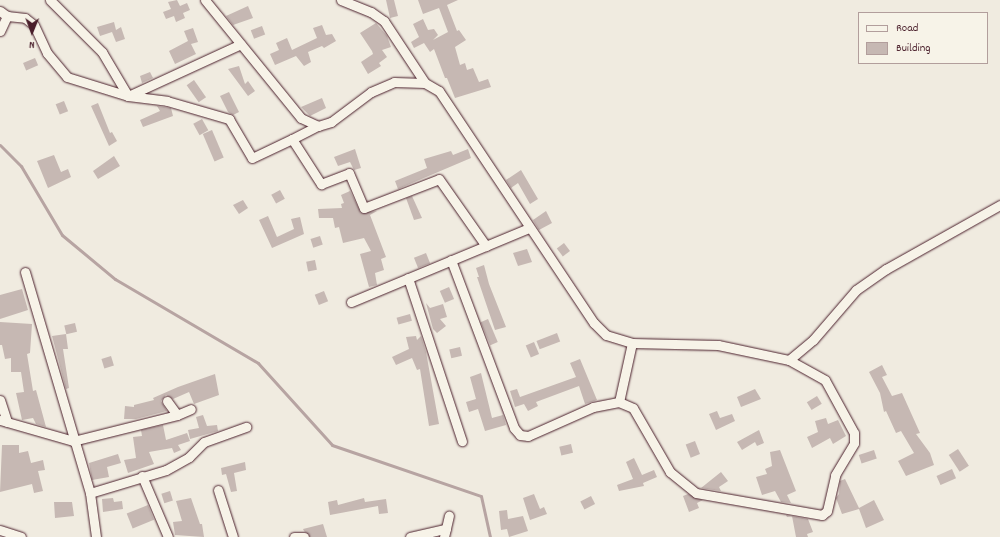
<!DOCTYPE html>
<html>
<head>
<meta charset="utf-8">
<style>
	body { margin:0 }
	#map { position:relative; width:1000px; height:537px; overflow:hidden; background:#f0ebe0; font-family:Dekko,sans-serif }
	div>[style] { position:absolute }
	.stream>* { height:3px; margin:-1.5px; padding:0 1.5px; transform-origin:1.5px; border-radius:1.5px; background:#b7a4a2 }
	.building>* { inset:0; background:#c6b8b3; transform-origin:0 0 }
	.roads { filter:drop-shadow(0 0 1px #4a1f2b) drop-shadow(0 0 1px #4a1f2b) }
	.street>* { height:9px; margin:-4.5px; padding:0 4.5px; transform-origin:4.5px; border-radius:4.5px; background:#f7f3e8 }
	span { translate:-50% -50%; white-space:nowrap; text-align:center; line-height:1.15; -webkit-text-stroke:3.5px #f7f3e8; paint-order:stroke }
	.legend { position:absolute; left:858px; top:12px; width:130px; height:52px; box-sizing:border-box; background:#f7f3e8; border:1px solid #b29e9c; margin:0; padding:5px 7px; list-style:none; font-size:12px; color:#4a1f2b }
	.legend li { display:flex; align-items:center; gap:8px; height:20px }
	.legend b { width:20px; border:1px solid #b29e9c }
	.north { position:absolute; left:12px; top:12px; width:40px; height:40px; -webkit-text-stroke:3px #f7f3e8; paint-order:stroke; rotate:181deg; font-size:11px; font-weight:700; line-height:16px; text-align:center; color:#4a1f2b }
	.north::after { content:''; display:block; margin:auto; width:14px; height:18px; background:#4a1f2b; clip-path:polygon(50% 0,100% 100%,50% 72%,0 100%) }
</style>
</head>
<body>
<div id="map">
	<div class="stream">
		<i style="left:0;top:145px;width:30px;rotate:45deg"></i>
		<i style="left:21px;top:166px;width:80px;rotate:59.3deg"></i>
		<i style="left:62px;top:235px;width:69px;rotate:39.7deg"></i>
		<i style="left:115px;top:279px;width:166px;rotate:30.4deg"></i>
		<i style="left:258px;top:363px;width:110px;rotate:47.9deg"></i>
		<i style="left:332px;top:445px;width:157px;rotate:18.9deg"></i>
		<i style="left:481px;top:496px;width:42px;rotate:77.6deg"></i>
	</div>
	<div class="building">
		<i style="clip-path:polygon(177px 0,180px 6px,187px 3px,190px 10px,183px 13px,185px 18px,176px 22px,174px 16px,166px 19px,163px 12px,171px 9px,168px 2px)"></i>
		<i style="clip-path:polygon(386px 0,394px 0,398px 16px,390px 18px)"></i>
		<i style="clip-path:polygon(418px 0,458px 0,447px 5px,457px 31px,459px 30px,466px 40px,455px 47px,460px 65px,465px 63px,467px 70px,473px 68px,479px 82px,488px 79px,491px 87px,455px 98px,447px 78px,445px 78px,434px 49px,430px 52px,424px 43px,414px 48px,411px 42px,419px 37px,413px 24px,423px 19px,428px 30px,434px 29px,438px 35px,433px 40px,448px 32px,439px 8px,423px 14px)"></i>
		<i style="clip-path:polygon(248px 6px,253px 18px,233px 25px,226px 16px)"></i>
		<i style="clip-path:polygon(114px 22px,116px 30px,121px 27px,125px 39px,116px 42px,112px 32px,100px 36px,97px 27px)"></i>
		<i style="clip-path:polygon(376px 23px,387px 36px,391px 47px,382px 50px,387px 57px,379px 63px,381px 66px,368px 74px,361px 62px,373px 54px,372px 51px,360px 33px)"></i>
		<i style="clip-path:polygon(322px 25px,326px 35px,332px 34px,336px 41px,324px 48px,322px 46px,308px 52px,311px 62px,304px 66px,296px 56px,275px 65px,270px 54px,279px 50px,276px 43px,287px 38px,292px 50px,317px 38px,313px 28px)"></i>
		<i style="left:262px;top:26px;width:9px;height:12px;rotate:69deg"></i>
		<i style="clip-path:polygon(193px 28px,198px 42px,191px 44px,196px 54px,175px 64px,169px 51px,188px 41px,184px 31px)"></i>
		<i style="left:35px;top:58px;width:8px;height:13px;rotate:67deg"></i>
		<i style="clip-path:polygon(239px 66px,245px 84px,248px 81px,255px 91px,248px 96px,228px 69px)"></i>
		<i style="clip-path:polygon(150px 72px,153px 78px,142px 83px,140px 76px)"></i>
		<i style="left:194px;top:80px;width:21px;height:9px;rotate:55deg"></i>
		<i style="clip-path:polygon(229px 92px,239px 112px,233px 115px,228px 112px,220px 96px)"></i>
		<i style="clip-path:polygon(322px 98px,326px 108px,310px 116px,301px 107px)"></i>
		<i style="left:64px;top:101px;width:11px;height:9px;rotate:68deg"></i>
		<i style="clip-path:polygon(98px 103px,110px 133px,112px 132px,117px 141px,109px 146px,91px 106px)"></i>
		<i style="clip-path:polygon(157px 106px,171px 108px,173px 116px,143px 127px,140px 120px,160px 111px)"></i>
		<i style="left:202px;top:119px;width:13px;height:10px;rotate:61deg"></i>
		<i style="left:212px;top:130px;width:30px;height:10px;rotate:67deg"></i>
		<i style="clip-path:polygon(355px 149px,361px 168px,354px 170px,350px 162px,338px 166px,334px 157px)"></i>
		<i style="clip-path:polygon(468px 149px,471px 158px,398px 189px,395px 181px,427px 168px,424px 159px,451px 151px,453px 155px)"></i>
		<i style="clip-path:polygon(54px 155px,61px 172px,68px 169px,71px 177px,48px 188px,37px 161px)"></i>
		<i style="clip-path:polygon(114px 156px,120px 166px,98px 179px,93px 171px)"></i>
		<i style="clip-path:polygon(521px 170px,538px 199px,530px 204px,518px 183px,511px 188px,506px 180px)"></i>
		<i style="left:280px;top:190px;width:10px;height:10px;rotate:61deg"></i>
		<i style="clip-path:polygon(350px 191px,361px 213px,377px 211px,370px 215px,386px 257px,381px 259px,384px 270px,375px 273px,377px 285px,369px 287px,360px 254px,371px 251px,364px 238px,343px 243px,339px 227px,335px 228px,333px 218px,319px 218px,318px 209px,342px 208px,341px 204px,344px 203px,341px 195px)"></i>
		<i style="clip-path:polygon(412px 196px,422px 218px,414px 220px,406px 198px)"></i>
		<i style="clip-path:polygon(243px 200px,248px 208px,239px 214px,233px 205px)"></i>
		<i style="clip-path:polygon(546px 211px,552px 223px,539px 230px,533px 220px)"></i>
		<i style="clip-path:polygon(268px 216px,277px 237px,294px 229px,291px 219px,300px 217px,304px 234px,272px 248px,259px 220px)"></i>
		<i style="left:320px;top:236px;width:9px;height:10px;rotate:72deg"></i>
		<i style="left:564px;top:243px;width:10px;height:9px;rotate:53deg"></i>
		<i style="clip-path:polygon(527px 249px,532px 262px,518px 266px,513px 253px)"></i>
		<i style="left:426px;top:253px;width:11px;height:13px;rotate:68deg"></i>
		<i style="left:315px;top:260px;width:10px;height:9px;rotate:79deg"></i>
		<i style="clip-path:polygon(484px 265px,489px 284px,506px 327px,495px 330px,477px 277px,479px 277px,476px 268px)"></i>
		<i style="left:449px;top:287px;width:13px;height:10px;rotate:67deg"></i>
		<i style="clip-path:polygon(22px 289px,28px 310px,0 319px,0 295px)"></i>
		<i style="left:324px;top:291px;width:11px;height:10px;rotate:68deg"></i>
		<i style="clip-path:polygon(426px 303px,430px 308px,443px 304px,447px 317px,440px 319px,446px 326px,437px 333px,433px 329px)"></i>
		<i style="left:410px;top:314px;width:7px;height:14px;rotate:74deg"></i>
		<i style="left:488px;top:319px;width:25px;height:8px;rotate:67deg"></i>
		<i style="clip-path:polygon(0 322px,32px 324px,30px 353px,27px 354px,33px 391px,36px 390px,46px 427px,36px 424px,33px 418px,22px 420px,16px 393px,24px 392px,21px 372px,11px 372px,11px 358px,5px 359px,2px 345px,0 345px)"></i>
		<i style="left:75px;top:323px;width:9px;height:11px;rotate:77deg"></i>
		<i style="left:557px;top:333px;width:9px;height:22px;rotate:69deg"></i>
		<i style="clip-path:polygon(66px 334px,68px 349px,63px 349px,69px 388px,66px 389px,52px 336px)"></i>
		<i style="clip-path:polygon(416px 336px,417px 340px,421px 336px,426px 352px,439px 424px,429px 426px,420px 369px,417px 370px,412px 358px,396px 365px,392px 357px,409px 349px,406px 337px)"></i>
		<i style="left:534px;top:342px;width:13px;height:9px;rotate:67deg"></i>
		<i style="left:460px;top:347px;width:9px;height:11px;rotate:77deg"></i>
		<i style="left:111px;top:356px;width:10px;height:10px;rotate:73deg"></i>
		<i style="clip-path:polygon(580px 359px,597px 400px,585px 404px,579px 386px,536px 402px,538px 406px,528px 411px,524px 404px,515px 407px,510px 391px,517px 389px,520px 397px,576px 377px,570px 363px)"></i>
		<i style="clip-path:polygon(882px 365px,887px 375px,882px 377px,892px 396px,902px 393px,920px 433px,916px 434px,930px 453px,934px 465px,906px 476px,898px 461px,914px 453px,901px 431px,896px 433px,886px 411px,884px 412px,880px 393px,869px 372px)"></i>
		<i style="clip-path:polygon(481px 373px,492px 418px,503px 415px,506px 425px,485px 431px,478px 409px,469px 412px,466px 402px,476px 399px,470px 377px)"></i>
		<i style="clip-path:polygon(215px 374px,219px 395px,194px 404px,189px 392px,173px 399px,166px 395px,161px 401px,167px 411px,136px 419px,124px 419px,125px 406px,134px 407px,134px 405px,154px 400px,153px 398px,178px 387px)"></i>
		<i style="clip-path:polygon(755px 389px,761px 399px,741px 407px,737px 397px)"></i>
		<i style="left:817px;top:396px;width:9px;height:12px;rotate:58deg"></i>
		<i style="clip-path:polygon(717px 411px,720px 418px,732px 414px,735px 421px,716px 430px,709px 414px)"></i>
		<i style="clip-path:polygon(203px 415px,207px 426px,217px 425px,218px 431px,190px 439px,188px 430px,199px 428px,196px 417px)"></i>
		<i style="clip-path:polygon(826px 418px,828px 424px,838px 420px,846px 436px,833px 444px,830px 438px,812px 448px,807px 437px,818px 432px,815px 421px)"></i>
		<i style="clip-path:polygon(163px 425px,166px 440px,187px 433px,190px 441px,178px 445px,181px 450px,174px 453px,172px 448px,149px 452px,154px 464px,128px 473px,124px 460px,136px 458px,133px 437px,142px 436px,141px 430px)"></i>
		<i style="clip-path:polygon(759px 430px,764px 443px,757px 446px,755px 442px,742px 450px,737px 442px)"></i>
		<i style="left:695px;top:441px;width:14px;height:10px;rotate:69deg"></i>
		<i style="left:571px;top:444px;width:9px;height:12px;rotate:77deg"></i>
		<i style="clip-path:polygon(2px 445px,19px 445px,19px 453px,28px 451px,31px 463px,43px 460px,45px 470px,38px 471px,43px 491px,34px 493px,32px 484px,0 492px)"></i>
		<i style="left:958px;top:449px;width:20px;height:11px;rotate:57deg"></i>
		<i style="clip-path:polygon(780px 450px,796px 491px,787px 495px,791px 503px,781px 502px,775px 491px,762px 495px,756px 477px,767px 474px,765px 469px,772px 466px,770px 452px)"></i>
		<i style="left:874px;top:450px;width:9px;height:16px;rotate:72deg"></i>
		<i style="clip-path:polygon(118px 454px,121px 463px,107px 467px,109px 477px,92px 480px,89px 463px)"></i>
		<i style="clip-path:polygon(634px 458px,642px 475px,654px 470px,657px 477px,643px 483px,644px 486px,619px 491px,617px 485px,633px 479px,626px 462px)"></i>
		<i style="clip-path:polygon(245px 462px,246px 470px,234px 473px,237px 491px,231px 492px,226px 474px,222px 475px,221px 468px)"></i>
		<i style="left:952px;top:469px;width:10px;height:17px;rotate:66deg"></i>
		<i style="clip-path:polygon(721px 472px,728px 481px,719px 487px,721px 491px,701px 488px)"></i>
		<i style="clip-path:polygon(845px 479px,859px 508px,874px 500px,884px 520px,866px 528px,859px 509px,842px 514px,836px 498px,839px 494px,840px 481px)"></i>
		<i style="left:170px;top:491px;width:10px;height:9px;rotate:73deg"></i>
		<i style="clip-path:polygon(534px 494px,540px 509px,544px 507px,547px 514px,530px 520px,523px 498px)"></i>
		<i style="clip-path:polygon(688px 494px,703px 500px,697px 503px,699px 508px,689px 512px,683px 496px)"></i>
		<i style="left:591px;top:496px;width:9px;height:12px;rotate:63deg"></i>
		<i style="clip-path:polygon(113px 498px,114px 502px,122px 501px,123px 509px,103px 512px,102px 499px)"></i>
		<i style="clip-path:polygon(191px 498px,200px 524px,202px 524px,204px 537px,175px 535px,173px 522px,182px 521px,176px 501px)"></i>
		<i style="clip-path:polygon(364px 498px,365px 502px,386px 499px,388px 513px,379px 514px,378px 506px,330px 515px,328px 502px,337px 500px,338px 505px)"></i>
		<i style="clip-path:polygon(54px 502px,72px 502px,74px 516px,55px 518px)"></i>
		<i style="left:148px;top:505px;width:16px;height:23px;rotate:68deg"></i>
		<i style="clip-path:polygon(507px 510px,508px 519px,523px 516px,528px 531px,509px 537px,507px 529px,501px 530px,499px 511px)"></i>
		<i style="clip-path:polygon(786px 515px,808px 519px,813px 532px,807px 534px,808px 537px,796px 537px,792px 516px,787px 517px)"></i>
		<i style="clip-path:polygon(323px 524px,327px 537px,310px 537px,304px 531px,303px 529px)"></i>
	</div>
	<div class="roads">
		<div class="street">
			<i style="left:50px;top:0;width:74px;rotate:45deg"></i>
			<i style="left:102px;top:52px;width:51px;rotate:59.4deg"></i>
			<i style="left:128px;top:96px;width:124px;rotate:-24.7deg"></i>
			<i style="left:205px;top:0;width:152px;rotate:50.9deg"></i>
			<i style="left:301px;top:118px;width:19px;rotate:25deg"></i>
			<i style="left:318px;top:126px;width:14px;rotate:-17deg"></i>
			<i style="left:331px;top:122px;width:50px;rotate:-36.9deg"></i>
			<i style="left:371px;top:92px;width:25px;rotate:-23deg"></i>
			<i style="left:394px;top:82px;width:31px;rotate:2deg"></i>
			<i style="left:425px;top:83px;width:16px;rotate:30deg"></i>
			<i style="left:439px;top:91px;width:279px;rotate:56.3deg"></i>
			<i style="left:594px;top:323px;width:17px;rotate:45deg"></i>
			<i style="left:606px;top:335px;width:27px;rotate:17deg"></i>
			<i style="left:632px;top:343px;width:86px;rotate:1.3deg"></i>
			<i style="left:718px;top:345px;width:73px;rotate:11.9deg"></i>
			<i style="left:789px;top:360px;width:31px;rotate:-40deg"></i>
			<i style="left:813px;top:340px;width:66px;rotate:-49.3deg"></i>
			<i style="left:856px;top:290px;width:37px;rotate:-35deg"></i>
			<i style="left:886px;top:269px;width:131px;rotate:-29.3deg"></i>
			<i style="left:341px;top:0;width:32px;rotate:22deg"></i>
			<i style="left:371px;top:12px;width:16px;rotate:35deg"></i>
			<i style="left:384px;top:21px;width:74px;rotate:56.5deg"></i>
			<i style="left:0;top:11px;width:9px;rotate:36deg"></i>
			<i style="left:7px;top:16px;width:18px;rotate:6deg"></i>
			<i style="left:25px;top:18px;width:11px;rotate:38deg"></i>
			<i style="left:34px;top:25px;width:31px;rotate:65deg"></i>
			<i style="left:47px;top:53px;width:31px;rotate:50deg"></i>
			<i style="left:67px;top:77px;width:64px;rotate:17.3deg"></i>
			<i style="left:128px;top:96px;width:39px;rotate:7deg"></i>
			<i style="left:167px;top:101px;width:65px;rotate:16.2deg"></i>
			<i style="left:229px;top:119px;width:45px;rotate:59.5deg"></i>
			<i style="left:252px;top:158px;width:44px;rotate:-25.4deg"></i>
			<i style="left:292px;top:139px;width:54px;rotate:57.2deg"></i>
			<i style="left:321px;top:184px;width:30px;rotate:-21deg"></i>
			<i style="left:349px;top:173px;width:38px;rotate:67deg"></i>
			<i style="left:364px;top:208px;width:80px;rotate:-21.1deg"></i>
			<i style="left:439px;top:179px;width:82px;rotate:55deg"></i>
			<i style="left:0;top:31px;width:17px;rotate:-65deg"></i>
			<i style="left:292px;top:139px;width:29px;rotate:-27deg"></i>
			<i style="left:451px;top:260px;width:179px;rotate:69.4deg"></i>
			<i style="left:514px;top:428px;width:9px;rotate:49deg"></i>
			<i style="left:520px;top:435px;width:8px;rotate:7deg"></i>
			<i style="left:528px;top:436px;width:71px;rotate:-24deg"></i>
			<i style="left:593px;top:407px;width:26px;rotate:-11deg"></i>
			<i style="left:619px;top:402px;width:15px;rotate:23deg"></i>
			<i style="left:633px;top:408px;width:74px;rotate:60deg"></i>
			<i style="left:670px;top:472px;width:33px;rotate:39deg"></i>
			<i style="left:696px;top:493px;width:128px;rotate:9.9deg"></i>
			<i style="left:822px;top:515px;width:6px;rotate:-39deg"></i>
			<i style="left:827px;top:511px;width:37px;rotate:-77deg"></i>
			<i style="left:835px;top:475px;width:37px;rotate:-59deg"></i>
			<i style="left:854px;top:443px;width:10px;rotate:-90deg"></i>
			<i style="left:854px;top:433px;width:60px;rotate:-118.7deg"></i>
			<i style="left:825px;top:380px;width:41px;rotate:-150.9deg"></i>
			<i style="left:25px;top:272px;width:230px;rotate:73.6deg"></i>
			<i style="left:90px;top:493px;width:44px;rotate:82.2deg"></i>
			<i style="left:408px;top:278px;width:172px;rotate:71.7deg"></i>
			<i style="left:351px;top:302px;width:193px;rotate:-22.6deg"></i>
			<i style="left:0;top:400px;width:23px;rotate:72deg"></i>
			<i style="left:167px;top:401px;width:17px;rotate:54deg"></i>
			<i style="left:177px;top:415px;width:15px;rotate:-23deg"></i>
			<i style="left:619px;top:402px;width:60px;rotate:-77.6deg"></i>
			<i style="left:0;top:420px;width:76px;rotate:16deg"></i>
			<i style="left:73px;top:441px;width:107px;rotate:-14deg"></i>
			<i style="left:142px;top:476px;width:66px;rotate:66.9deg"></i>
			<i style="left:218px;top:490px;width:49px;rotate:72.3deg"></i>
			<i style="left:90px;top:493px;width:79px;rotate:-16.8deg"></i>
			<i style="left:166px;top:470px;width:26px;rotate:-29deg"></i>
			<i style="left:189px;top:457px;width:21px;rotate:-45deg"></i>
			<i style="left:204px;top:442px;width:45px;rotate:-19.7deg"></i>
			<i style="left:0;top:530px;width:22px;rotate:18deg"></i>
			<i style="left:294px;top:537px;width:10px"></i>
			<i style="left:410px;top:537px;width:37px;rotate:-13deg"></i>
			<i style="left:444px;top:537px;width:22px;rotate:-77deg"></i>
		</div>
	</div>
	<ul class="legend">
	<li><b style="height:5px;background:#f7f3e8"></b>Road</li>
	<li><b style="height:11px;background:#c6b8b3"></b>Building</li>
	</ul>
	<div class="north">N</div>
</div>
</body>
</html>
